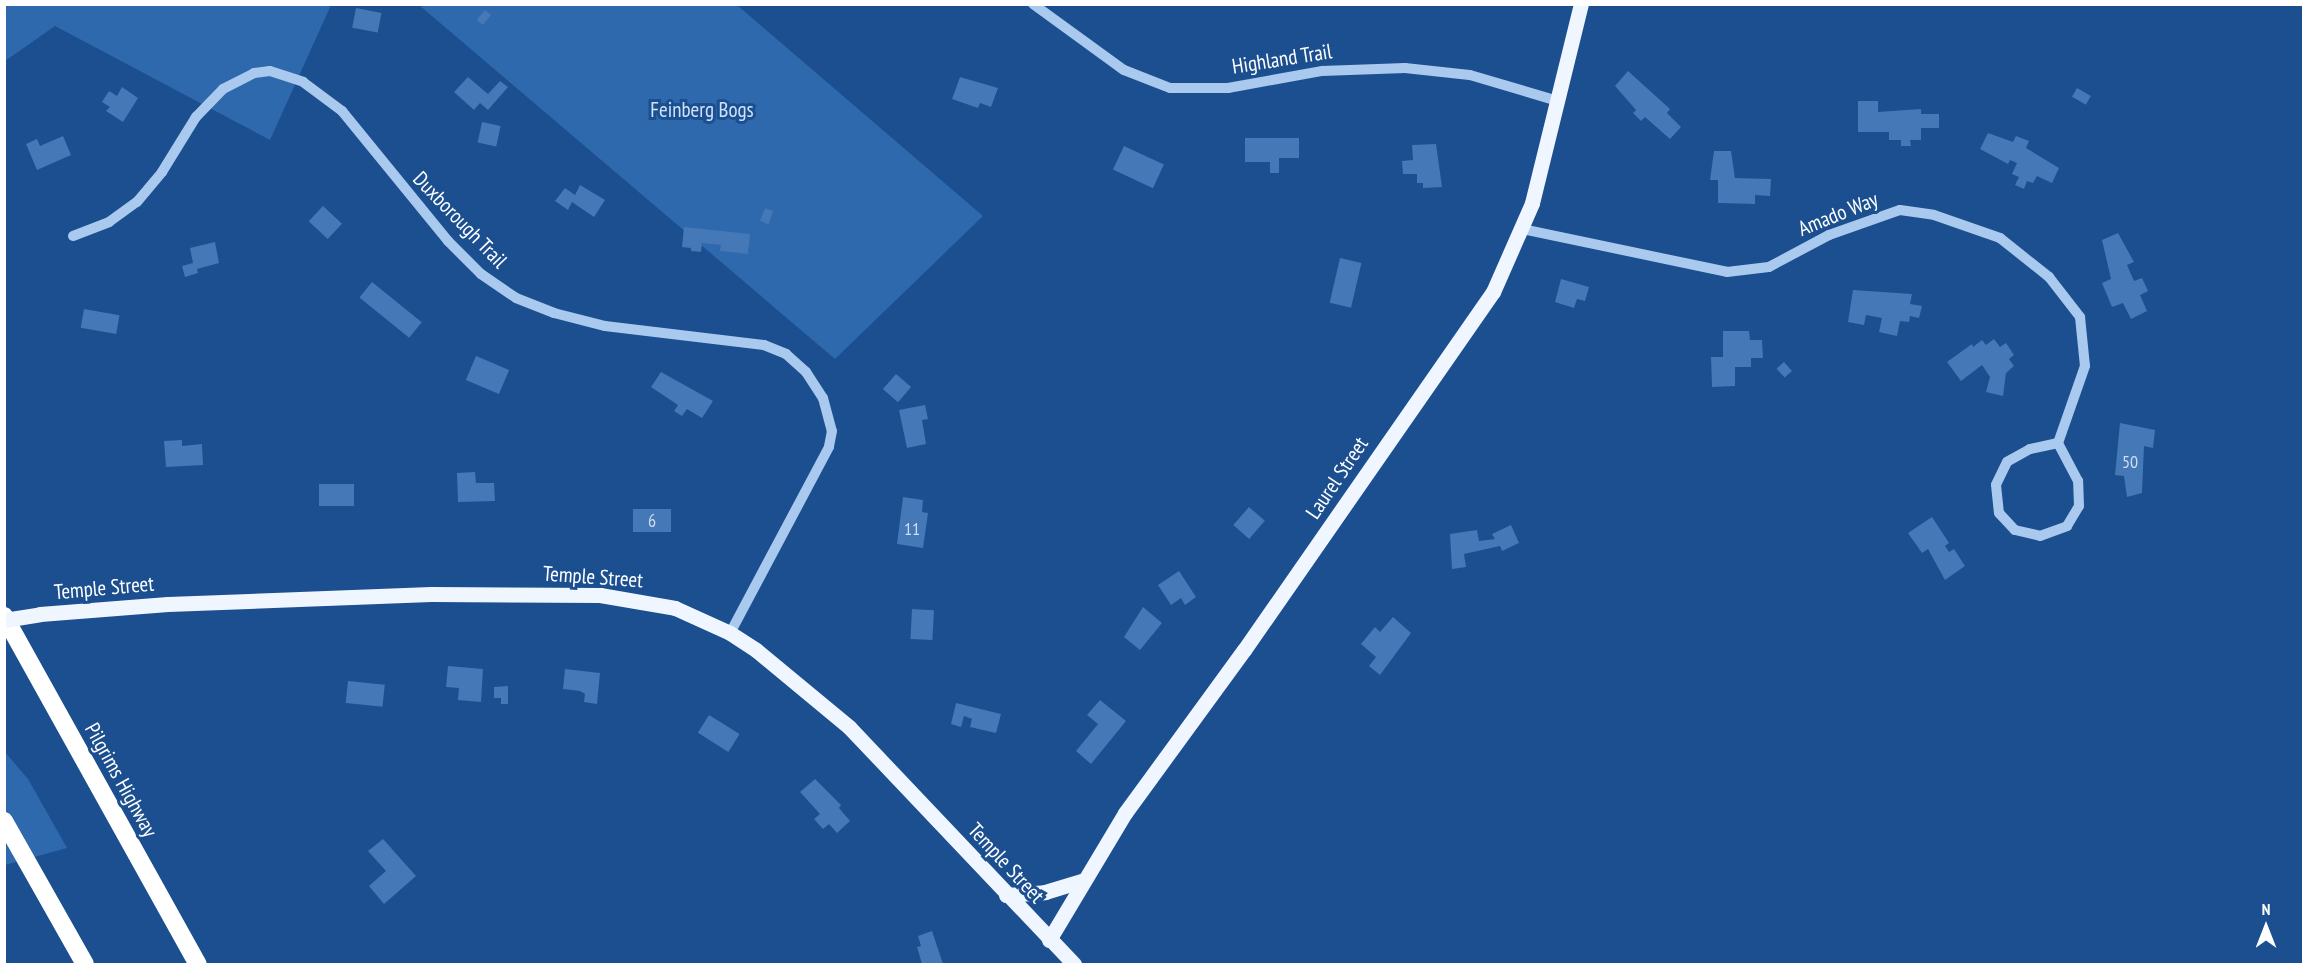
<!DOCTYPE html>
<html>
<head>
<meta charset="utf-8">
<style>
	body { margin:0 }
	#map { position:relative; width:2308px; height:969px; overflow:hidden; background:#1b4f8f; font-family:"PT Sans Narrow",sans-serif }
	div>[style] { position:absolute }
	.green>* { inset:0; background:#2e69ad }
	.building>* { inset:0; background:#4478b7; transform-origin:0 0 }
	.minor>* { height:10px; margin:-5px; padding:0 5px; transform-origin:5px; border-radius:5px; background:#a9c9ee }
	.major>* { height:15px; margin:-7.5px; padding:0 7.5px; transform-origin:7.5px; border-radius:7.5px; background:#f0f6ff }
	.highway>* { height:18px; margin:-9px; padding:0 9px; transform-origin:9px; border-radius:9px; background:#fff }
	.major-bridge>* { height:15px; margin:-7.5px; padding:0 7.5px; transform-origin:7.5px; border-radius:7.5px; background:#f0f6ff }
	span { translate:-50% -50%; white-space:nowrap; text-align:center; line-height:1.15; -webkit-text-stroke:6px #1b4f8f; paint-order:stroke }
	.number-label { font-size:18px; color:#d0dded }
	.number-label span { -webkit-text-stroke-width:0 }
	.street-label { font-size:21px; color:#fff }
	.park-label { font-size:21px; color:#cfe3fa }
	.frame { position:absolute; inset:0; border:6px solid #fff; pointer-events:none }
	.north { position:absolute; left:2236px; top:897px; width:60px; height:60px; -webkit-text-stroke:4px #1b4f8f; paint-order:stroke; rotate:0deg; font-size:16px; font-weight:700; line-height:24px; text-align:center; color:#fff }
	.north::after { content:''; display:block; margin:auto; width:21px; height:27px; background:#fff; clip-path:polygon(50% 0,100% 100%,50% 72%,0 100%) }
</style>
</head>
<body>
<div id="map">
	<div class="green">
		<i style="clip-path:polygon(5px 5px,331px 5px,270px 140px,55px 26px,5px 61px)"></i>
		<i style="clip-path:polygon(419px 5px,737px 5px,983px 216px,835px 359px)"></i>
		<i style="clip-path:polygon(4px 751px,28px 779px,67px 848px,5px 865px)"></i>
	</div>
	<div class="building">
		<i style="left:356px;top:8px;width:26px;height:20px;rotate:11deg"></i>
		<i style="left:485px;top:10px;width:8px;height:13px;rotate:40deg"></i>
		<i style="clip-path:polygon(1628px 71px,1670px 109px,1667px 113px,1681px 127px,1670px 139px,1645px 117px,1641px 121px,1633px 113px,1636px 110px,1615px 86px)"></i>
		<i style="clip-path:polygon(468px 77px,488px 94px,500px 81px,508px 87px,488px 110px,480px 103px,474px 110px,454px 92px)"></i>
		<i style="clip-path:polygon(960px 77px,998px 88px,991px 107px,980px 103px,978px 108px,952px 99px)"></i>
		<i style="clip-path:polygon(122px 87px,138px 98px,123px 122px,106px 111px,110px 107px,102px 102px,109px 91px,117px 96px)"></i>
		<i style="left:2077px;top:88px;width:16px;height:10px;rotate:30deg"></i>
		<i style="clip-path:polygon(1858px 101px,1878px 101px,1878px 112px,1921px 109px,1921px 114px,1939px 114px,1939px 128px,1921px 128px,1921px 140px,1910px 140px,1911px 146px,1901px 146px,1901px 140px,1889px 140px,1889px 132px,1858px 132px)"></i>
		<i style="left:482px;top:122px;width:19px;height:21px;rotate:12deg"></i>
		<i style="clip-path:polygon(1988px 133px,2013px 142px,2016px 136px,2029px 141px,2026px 148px,2059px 168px,2052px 183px,2037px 176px,2033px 183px,2027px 181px,2024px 189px,2015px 185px,2019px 177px,2012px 174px,2017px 163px,2010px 160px,2008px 164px,1980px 149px)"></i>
		<i style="clip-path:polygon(63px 136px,71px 155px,37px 170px,26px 144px,37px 139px,40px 146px)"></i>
		<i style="clip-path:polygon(1245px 138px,1299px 138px,1299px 158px,1279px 158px,1279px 173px,1270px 173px,1270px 162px,1245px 162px)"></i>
		<i style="clip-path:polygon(1436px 144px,1442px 187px,1423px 188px,1423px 183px,1417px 183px,1417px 174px,1403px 174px,1402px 161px,1413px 160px,1412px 145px)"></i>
		<i style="left:1124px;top:146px;width:44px;height:26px;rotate:25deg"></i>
		<i style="clip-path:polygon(1714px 151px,1731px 151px,1735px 178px,1771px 179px,1770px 196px,1755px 195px,1755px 204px,1718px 203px,1718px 180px,1710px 180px)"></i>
		<i style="clip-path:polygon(580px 185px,605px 200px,594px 217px,572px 202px,568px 210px,555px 201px,565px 188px,575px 195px)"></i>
		<i style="left:323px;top:206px;width:26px;height:21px;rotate:43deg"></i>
		<i style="left:765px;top:208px;width:9px;height:14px;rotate:21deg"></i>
		<i style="clip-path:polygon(684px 227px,750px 234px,748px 254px,720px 251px,721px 245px,702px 243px,701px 252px,691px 251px,691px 248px,682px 247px)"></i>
		<i style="clip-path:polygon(2118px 233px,2134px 262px,2127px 265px,2134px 281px,2142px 278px,2148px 291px,2140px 295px,2147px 311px,2131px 319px,2123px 303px,2112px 307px,2102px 283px,2111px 279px,2102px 240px)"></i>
		<i style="clip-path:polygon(215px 242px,219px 263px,197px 269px,198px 273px,185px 277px,182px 266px,193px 263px,190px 248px)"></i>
		<i style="left:1340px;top:258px;width:22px;height:46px;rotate:13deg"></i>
		<i style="clip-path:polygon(1561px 279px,1589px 287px,1585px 301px,1577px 299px,1574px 308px,1555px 302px)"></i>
		<i style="left:372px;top:282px;width:64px;height:20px;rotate:39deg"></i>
		<i style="clip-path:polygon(1853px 290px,1912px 294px,1910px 304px,1922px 306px,1919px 318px,1910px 316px,1909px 322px,1900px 321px,1897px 336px,1879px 332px,1882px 318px,1866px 315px,1864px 325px,1848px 322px)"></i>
		<i style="left:84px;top:309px;width:36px;height:19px;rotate:10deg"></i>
		<i style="clip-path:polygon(1723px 331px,1749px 331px,1750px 340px,1762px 340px,1763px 358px,1751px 358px,1751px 367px,1735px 367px,1735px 386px,1712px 387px,1711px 357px,1723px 357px)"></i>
		<i style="clip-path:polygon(1994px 339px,2000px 347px,2006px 343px,2014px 355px,2009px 359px,2014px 366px,2006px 373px,2003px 396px,1986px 392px,1990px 377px,1982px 365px,1961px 381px,1947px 362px,1972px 344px,1973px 347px,1982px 340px,1986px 345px)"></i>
		<i style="left:476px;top:356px;width:36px;height:26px;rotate:23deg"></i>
		<i style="left:1784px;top:362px;width:12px;height:10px;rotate:48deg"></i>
		<i style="clip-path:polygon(661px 372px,713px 401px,702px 418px,687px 409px,682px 416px,674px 411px,678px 405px,651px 387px)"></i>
		<i style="left:896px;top:374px;width:20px;height:20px;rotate:41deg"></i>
		<i style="clip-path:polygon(925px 405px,928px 419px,922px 420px,926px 444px,907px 448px,899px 410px)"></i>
		<i style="clip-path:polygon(2120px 423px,2155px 430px,2153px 448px,2144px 446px,2142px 493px,2127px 497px,2124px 476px,2115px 475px)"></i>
		<i style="clip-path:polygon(182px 440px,182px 446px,202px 444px,203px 465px,166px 467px,164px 441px)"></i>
		<i style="clip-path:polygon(475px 472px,476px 483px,494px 483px,495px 501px,458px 502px,457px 473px)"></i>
		<i style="left:319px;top:484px;width:35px;height:22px"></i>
		<i style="clip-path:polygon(903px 497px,923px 500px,922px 512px,928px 513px,923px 548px,897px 544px)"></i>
		<i style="left:1249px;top:507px;width:21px;height:24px;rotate:41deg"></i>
		<i style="left:633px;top:509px;width:38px;height:23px"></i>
		<i style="clip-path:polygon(1932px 517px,1949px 543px,1945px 546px,1949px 552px,1954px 549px,1965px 566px,1945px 580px,1928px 549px,1922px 553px,1908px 533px)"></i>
		<i style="clip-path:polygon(1511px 525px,1519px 543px,1502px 551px,1500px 546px,1464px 554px,1466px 567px,1452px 569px,1450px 534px,1477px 530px,1479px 541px,1495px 539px,1492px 534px)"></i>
		<i style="clip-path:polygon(1179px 571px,1196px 597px,1185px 605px,1181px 598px,1171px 605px,1158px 585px)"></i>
		<i style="clip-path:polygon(1143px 607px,1162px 623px,1140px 650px,1124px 637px)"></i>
		<i style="left:912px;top:609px;width:22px;height:30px;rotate:3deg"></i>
		<i style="clip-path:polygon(1393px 617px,1411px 633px,1380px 675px,1369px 666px,1376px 657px,1361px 644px,1375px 627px,1380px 632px)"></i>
		<i style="clip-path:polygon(448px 666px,483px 669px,481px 702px,458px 700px,459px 688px,446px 687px)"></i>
		<i style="clip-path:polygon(565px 669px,600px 673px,597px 704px,584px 702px,585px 694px,580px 691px,563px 689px)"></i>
		<i style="left:348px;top:681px;width:37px;height:22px;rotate:6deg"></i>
		<i style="clip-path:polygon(508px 686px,508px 704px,501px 704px,501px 698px,494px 698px,494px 687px)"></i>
		<i style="clip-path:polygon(1100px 700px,1126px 721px,1091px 764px,1076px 751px,1098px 724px,1087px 715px)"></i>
		<i style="clip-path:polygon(956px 703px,1001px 714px,996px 733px,970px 727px,972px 719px,964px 716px,961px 727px,951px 724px)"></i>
		<i style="left:709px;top:715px;width:36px;height:21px;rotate:32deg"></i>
		<i style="clip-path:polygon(815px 779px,841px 805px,839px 808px,850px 821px,837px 833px,829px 824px,823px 829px,814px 819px,820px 814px,800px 792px)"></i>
		<i style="clip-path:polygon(383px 839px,416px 876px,384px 904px,369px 886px,386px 871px,368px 851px)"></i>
		<i style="clip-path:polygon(932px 931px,943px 964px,922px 964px,917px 947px,921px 946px,918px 936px)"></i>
	</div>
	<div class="minor">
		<i style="left:1033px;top:4px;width:112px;rotate:36deg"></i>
		<i style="left:1124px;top:70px;width:49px;rotate:21.4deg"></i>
		<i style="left:1170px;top:88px;width:58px"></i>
		<i style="left:1228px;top:88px;width:96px;rotate:-10.3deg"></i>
		<i style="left:1322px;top:71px;width:83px;rotate:-2.1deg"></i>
		<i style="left:1405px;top:68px;width:65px;rotate:6.1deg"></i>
		<i style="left:1470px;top:75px;width:92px;rotate:16.5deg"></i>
		<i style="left:1522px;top:229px;width:209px;rotate:11.8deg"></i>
		<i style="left:1727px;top:272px;width:42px;rotate:-6.8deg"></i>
		<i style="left:1769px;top:267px;width:68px;rotate:-28.1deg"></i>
		<i style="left:1829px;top:235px;width:75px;rotate:-19.4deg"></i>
		<i style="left:1900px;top:210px;width:34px;rotate:8deg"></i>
		<i style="left:1934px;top:215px;width:70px;rotate:19.2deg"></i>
		<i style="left:2000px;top:238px;width:63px;rotate:38.5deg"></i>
		<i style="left:2049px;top:277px;width:51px;rotate:52.2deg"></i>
		<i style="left:2080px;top:317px;width:49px;rotate:84.2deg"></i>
		<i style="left:2085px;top:366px;width:82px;rotate:109.3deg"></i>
		<i style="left:2058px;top:443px;width:29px;rotate:168deg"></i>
		<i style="left:2030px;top:449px;width:26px;rotate:151deg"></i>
		<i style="left:2007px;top:462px;width:25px;rotate:116deg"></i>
		<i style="left:1996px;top:485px;width:28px;rotate:84deg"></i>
		<i style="left:1999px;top:513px;width:23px;rotate:47deg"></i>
		<i style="left:2015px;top:530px;width:26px;rotate:13deg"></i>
		<i style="left:2040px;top:536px;width:29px;rotate:-20deg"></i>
		<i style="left:2067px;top:526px;width:23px;rotate:-59deg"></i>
		<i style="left:2079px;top:506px;width:25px;rotate:-92deg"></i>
		<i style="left:2078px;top:481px;width:43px;rotate:-117.8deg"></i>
		<i style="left:73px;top:236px;width:39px;rotate:-21deg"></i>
		<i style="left:109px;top:222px;width:34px;rotate:-36deg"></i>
		<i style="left:137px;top:202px;width:39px;rotate:-50deg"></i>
		<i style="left:162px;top:172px;width:65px;rotate:-58.3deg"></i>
		<i style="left:196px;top:117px;width:39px;rotate:-46deg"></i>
		<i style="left:223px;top:89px;width:35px;rotate:-27deg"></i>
		<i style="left:254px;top:73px;width:16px;rotate:-7deg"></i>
		<i style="left:270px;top:71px;width:35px;rotate:18deg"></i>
		<i style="left:303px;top:82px;width:49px;rotate:36.6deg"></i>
		<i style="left:342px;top:111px;width:168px;rotate:50.8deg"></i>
		<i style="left:448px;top:241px;width:47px;rotate:45deg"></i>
		<i style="left:481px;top:274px;width:42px;rotate:34.4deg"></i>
		<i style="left:516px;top:298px;width:41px;rotate:21.5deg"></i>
		<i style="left:554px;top:313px;width:53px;rotate:14.3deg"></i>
		<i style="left:605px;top:326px;width:160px;rotate:6.8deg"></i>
		<i style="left:764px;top:345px;width:24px;rotate:22deg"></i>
		<i style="left:786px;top:354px;width:27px;rotate:42deg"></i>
		<i style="left:806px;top:372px;width:31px;rotate:57deg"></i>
		<i style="left:823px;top:398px;width:34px;rotate:75deg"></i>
		<i style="left:832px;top:431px;width:16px;rotate:101deg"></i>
		<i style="left:829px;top:447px;width:211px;rotate:118deg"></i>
	</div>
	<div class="major">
		<i style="left:40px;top:614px;width:128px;rotate:-4.5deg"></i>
		<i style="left:168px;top:604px;width:263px;rotate:-2.2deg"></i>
		<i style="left:431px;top:594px;width:169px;rotate:0.3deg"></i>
		<i style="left:600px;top:595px;width:76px;rotate:9.8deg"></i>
		<i style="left:675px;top:608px;width:60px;rotate:24.4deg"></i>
		<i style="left:730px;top:633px;width:31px;rotate:33deg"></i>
		<i style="left:756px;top:650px;width:121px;rotate:39.6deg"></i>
		<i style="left:849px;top:727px;width:327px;rotate:46.5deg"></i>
		<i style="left:1006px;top:895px;width:39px;rotate:-4deg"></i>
		<i style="left:1045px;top:892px;width:39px;rotate:-17deg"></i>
		<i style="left:1049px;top:940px;width:148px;rotate:-59.1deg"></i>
		<i style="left:1125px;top:813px;width:202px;rotate:-53.9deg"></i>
		<i style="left:1244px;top:650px;width:436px;rotate:-55.2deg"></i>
		<i style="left:1493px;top:292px;width:97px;rotate:-66.3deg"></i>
		<i style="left:1532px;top:203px;width:205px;rotate:-76.2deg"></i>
	</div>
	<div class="highway">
		<i style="left:4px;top:616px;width:398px;rotate:60.9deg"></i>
		<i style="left:4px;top:821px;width:164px;rotate:60.5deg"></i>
	</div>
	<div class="major-bridge">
		<i style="left:4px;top:620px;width:36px;rotate:-9deg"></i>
	</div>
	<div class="number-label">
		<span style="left:2130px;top:462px">50</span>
		<span style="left:652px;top:521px">6</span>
		<span style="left:912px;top:529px">11</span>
	</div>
	<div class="street-label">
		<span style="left:1282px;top:59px;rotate:-9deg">Highland Trail</span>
		<span style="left:1838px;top:214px;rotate:-22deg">Amado Way</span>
		<span style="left:460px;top:220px;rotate:46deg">Duxborough Trail</span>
		<span style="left:1337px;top:478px;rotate:-56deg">Laurel Street</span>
		<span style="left:593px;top:577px;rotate:4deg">Temple Street</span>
		<span style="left:104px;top:588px;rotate:-5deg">Temple Street</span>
		<span style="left:121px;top:780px;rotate:61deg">Pilgrims Highway</span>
		<span style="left:1006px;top:863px;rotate:47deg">Temple Street</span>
	</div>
	<div class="park-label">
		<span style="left:702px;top:110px">Feinberg Bogs</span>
	</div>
	<div class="frame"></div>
	<div class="north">N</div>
</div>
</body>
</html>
